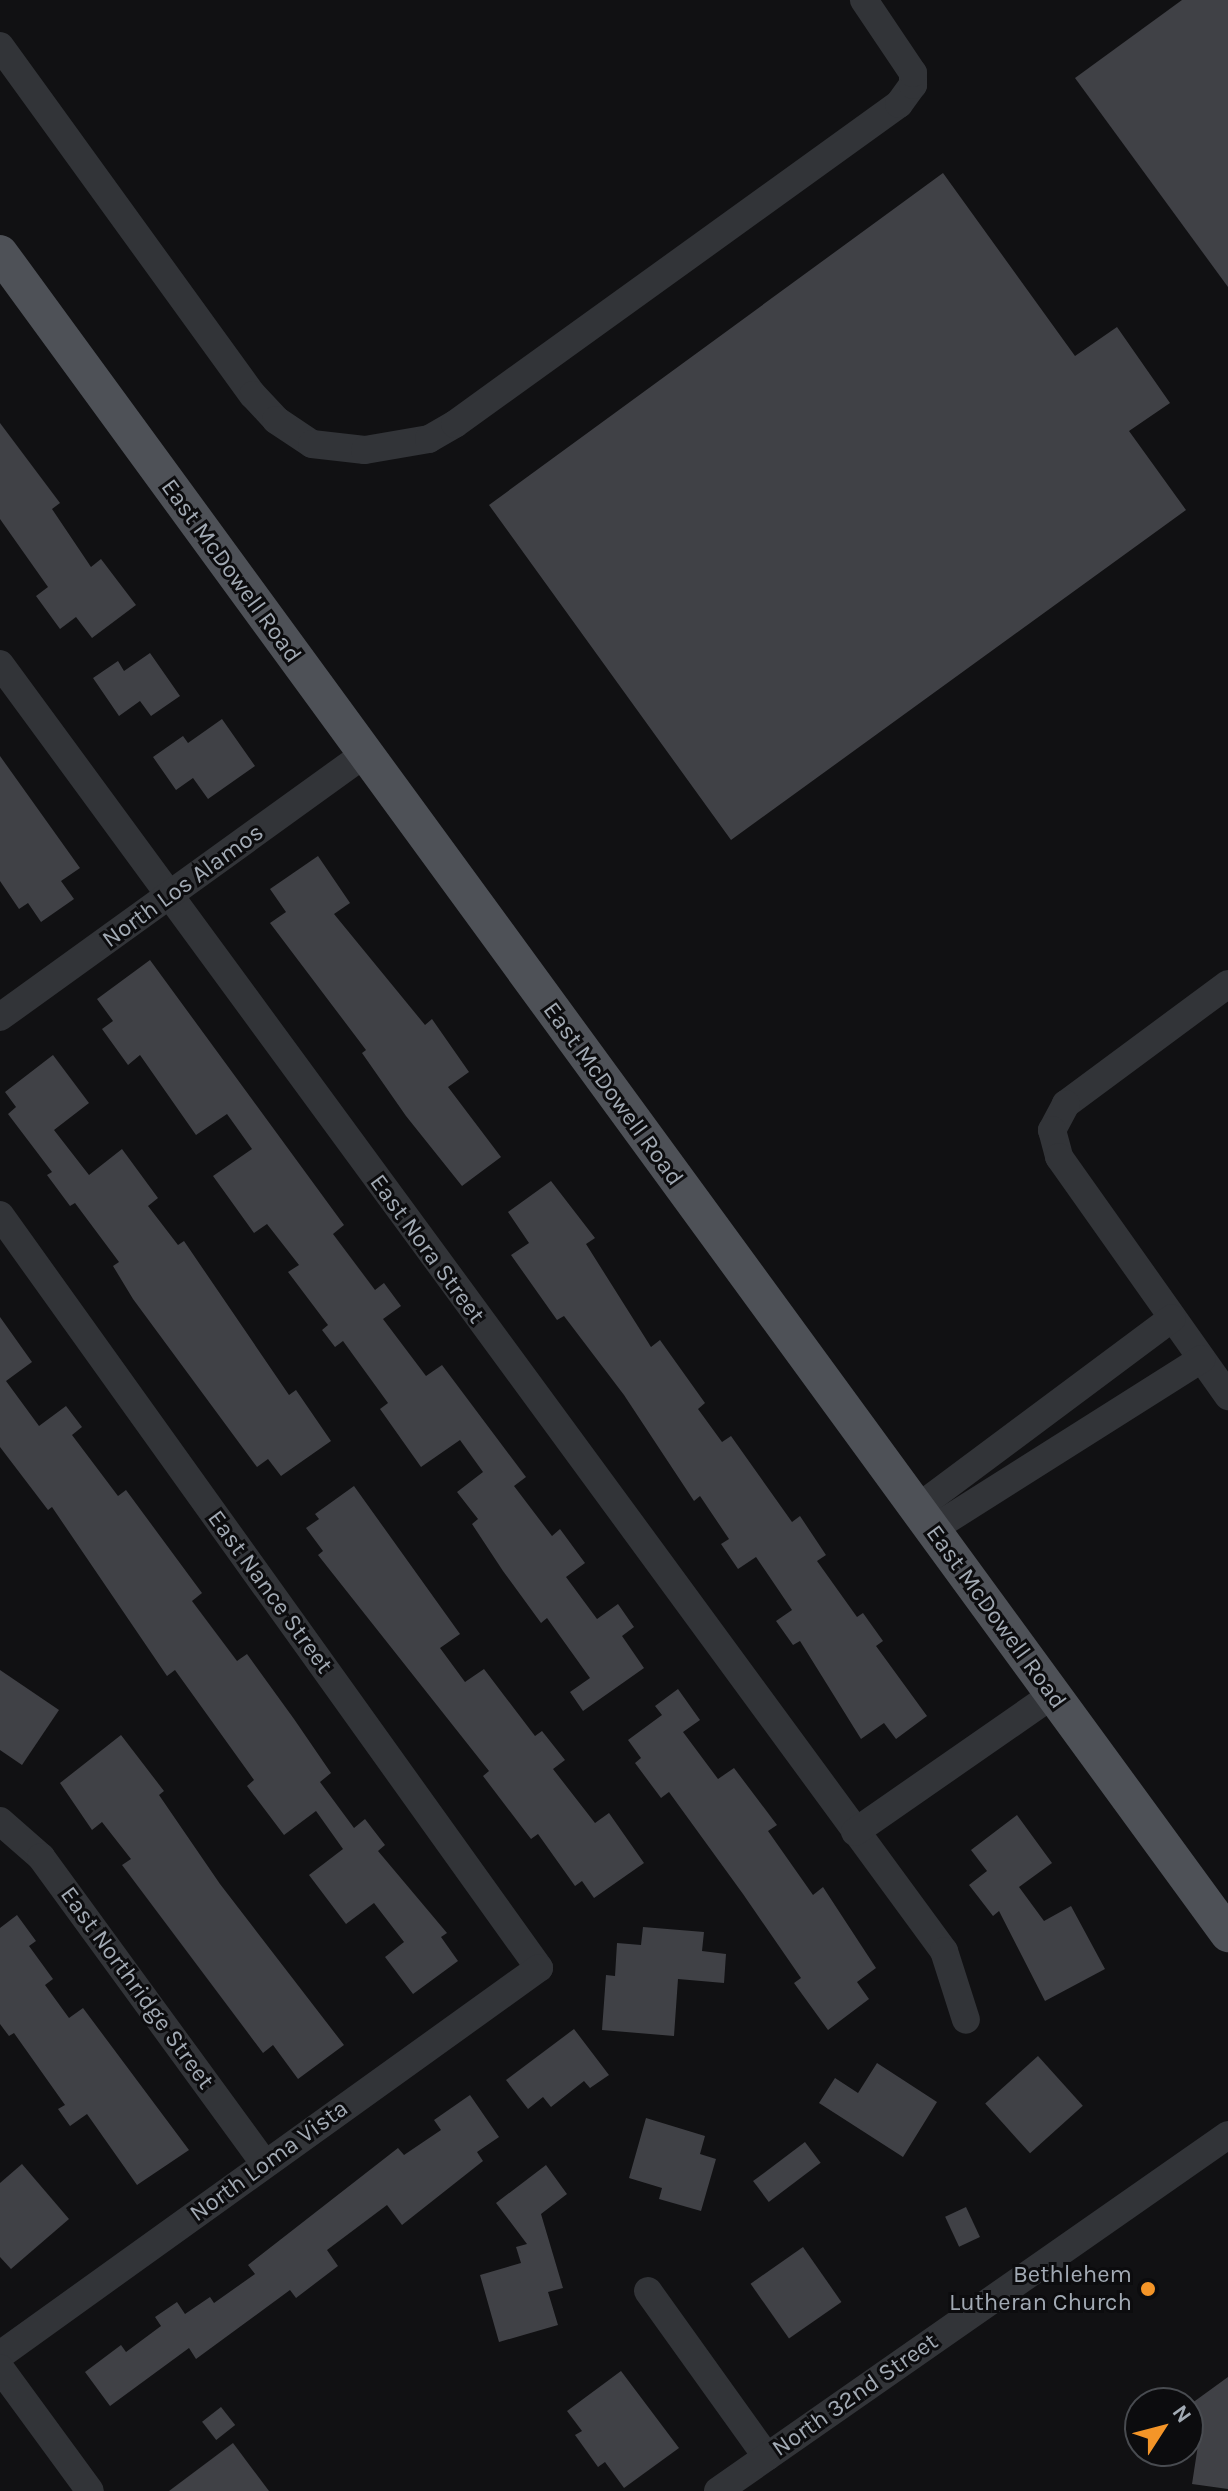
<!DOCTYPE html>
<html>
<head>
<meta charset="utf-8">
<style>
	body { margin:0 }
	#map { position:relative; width:1228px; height:2491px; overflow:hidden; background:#111113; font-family:Karla,sans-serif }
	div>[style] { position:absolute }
	.building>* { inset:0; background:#404146; transform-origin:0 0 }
	.minor>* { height:28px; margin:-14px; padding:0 14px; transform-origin:14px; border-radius:14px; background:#323438 }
	.major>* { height:36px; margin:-18px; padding:0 18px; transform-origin:18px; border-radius:18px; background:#4e5157 }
	.dots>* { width:22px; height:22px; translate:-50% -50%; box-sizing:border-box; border:4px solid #0c0c0e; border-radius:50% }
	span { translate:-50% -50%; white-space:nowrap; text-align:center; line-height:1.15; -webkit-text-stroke:6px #0c0c0e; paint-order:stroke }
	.street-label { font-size:24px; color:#a2aab4 }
	.poi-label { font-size:24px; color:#a2aab4 }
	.right { translate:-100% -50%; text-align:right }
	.north { position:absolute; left:1124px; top:2387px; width:80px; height:80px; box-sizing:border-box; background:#0c0c0e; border:2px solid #484b50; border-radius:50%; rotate:54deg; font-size:22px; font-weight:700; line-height:32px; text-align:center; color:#a2aab4 }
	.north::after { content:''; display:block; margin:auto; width:28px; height:36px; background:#f49528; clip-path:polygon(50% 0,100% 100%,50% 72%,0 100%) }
</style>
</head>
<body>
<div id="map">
	<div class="building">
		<i style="clip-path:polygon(1182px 0,1228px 0,1228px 287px,1075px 78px)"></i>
		<i style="clip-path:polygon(943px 173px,1075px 356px,1117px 327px,1170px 403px,1129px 431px,1186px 510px,731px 840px,489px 505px)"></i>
		<i style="clip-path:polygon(0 423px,60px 503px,52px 509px,91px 567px,101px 559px,136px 605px,92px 638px,76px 617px,60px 629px,36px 596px,48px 587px,0 519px)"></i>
		<i style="clip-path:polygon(150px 653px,180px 696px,151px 716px,140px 701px,119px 716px,93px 678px,118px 661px,124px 671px)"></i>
		<i style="clip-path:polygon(222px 719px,255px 766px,208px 799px,193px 778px,176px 790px,153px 757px,183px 736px,188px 743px)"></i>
		<i style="clip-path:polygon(0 756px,80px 868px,61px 881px,74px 899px,41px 922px,28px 903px,19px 909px,0 881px)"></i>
		<i style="clip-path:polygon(318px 856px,350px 903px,334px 914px,425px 1025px,432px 1019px,469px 1072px,448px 1087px,501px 1157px,462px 1186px,406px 1116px,362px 1053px,366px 1050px,270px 923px,286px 912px,270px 889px)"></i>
		<i style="clip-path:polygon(150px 960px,344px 1225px,333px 1234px,375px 1290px,384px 1283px,401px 1306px,383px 1319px,426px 1376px,442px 1365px,526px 1477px,514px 1486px,552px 1536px,560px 1529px,585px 1563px,566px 1577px,597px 1619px,618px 1604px,634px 1627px,622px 1636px,644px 1668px,583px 1711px,570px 1692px,590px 1678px,547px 1618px,541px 1623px,503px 1571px,472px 1524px,478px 1519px,457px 1492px,483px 1472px,460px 1440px,421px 1467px,380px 1409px,388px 1403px,343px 1341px,335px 1347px,322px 1330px,328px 1325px,288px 1272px,299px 1265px,267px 1224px,254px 1233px,213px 1176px,252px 1149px,227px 1114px,196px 1135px,140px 1055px,128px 1065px,102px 1029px,113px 1021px,97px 999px)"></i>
		<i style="clip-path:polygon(53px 1055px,89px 1103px,54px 1130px,89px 1175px,122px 1149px,158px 1198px,148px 1206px,178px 1245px,184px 1241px,289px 1395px,296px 1390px,331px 1441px,281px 1476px,268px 1459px,257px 1467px,133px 1299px,113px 1266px,119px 1262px,75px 1203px,70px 1206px,47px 1175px,52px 1172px,8px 1114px,16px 1107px,5px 1092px)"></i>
		<i style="clip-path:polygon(551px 1181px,595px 1238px,586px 1244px,651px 1347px,660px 1340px,705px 1403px,698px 1409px,722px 1442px,731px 1436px,792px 1522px,800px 1516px,826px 1555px,817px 1561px,857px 1617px,863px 1613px,883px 1641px,876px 1646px,927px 1716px,896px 1739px,884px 1723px,861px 1739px,800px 1641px,793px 1645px,776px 1621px,792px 1610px,756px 1557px,738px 1569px,721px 1544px,729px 1539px,700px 1496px,694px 1501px,624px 1395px,564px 1316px,557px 1320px,511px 1255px,529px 1243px,508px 1212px)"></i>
		<i style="clip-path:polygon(0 1317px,32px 1362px,6px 1381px,39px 1426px,66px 1406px,82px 1427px,72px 1435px,118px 1496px,126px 1490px,202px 1593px,192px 1601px,237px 1661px,247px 1654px,294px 1719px,331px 1773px,320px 1782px,354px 1828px,365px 1819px,385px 1845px,378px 1851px,447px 1933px,441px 1937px,458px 1961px,413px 1994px,385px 1957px,404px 1942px,374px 1903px,346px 1924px,309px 1875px,343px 1849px,316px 1811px,284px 1835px,247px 1786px,254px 1780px,175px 1670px,167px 1676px,52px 1507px,48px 1510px,0 1447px)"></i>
		<i style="clip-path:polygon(354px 1486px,460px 1634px,440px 1648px,465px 1682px,484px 1669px,535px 1736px,542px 1731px,565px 1760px,553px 1769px,595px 1823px,609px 1813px,644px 1863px,594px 1898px,582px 1881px,575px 1886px,538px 1834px,531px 1839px,483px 1776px,489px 1771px,318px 1555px,323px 1551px,306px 1528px,319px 1519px,315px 1514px)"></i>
		<i style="clip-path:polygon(0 1670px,59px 1710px,22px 1765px,0 1750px)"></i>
		<i style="clip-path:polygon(678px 1689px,700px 1720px,683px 1732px,718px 1779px,734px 1768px,777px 1825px,768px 1831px,813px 1895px,823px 1887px,876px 1968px,857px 1982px,869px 1999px,828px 2030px,794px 1983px,801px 1978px,743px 1894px,669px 1792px,661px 1798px,635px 1763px,641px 1758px,628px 1740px,662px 1715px,655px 1706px)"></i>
		<i style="clip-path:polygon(121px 1735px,164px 1791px,159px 1795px,220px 1884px,344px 2045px,298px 2079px,273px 2045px,263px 2053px,122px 1865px,131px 1859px,102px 1822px,92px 1830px,60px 1783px)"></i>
		<i style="clip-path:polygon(1017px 1815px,1052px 1863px,1019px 1887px,1044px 1921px,1071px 1906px,1105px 1969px,1045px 2001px,999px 1911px,993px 1916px,969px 1885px,987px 1871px,971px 1850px)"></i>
		<i style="clip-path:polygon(17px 1915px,36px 1941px,29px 1946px,53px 1979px,45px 1985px,69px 2018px,83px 2008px,189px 2150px,137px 2185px,87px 2114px,70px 2126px,58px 2109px,65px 2105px,14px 2033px,9px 2036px,0 2024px,0 1928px)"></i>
		<i style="clip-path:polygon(643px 1927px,704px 1932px,702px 1951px,726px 1954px,724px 1983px,678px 1979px,674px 2036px,602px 2030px,606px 1975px,615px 1976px,617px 1943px,641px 1945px)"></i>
		<i style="clip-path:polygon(574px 2029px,609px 2075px,590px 2088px,584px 2081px,551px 2107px,543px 2097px,528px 2109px,506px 2080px)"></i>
		<i style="left:1038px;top:2056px;width:67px;height:71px;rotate:48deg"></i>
		<i style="clip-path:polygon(877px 2063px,937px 2102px,903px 2157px,819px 2103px,835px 2078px,858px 2093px)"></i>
		<i style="clip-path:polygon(470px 2095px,499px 2137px,477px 2152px,483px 2161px,402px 2225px,387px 2205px,327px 2250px,338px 2266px,296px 2298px,290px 2290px,196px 2359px,189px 2348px,110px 2406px,85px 2372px,121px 2345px,126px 2352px,161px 2326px,155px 2317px,177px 2302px,185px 2314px,210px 2297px,214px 2303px,255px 2274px,248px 2265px,398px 2148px,404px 2155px,441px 2130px,434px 2120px)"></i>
		<i style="clip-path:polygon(646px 2118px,705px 2136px,700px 2154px,716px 2159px,701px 2211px,659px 2199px,662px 2188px,629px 2178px)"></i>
		<i style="left:805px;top:2142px;width:26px;height:65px;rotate:53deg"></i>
		<i style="clip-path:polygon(22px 2164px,69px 2219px,11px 2269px,0 2257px,0 2183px)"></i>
		<i style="clip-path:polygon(546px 2165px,567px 2194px,541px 2214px,563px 2288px,548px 2292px,558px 2325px,499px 2342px,480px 2275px,521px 2263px,516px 2247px,527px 2244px,496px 2203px)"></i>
		<i style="left:966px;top:2207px;width:33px;height:23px;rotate:65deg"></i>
		<i style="left:803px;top:2247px;width:67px;height:64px;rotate:55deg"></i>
		<i style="clip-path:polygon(621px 2371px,679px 2448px,624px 2488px,605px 2462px,598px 2467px,575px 2435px,582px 2431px,567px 2411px)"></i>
		<i style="clip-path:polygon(1228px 2377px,1228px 2489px,1192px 2484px,1198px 2445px,1188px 2431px,1188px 2406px)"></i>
		<i style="left:221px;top:2407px;width:23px;height:24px;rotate:52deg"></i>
		<i style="clip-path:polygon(233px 2443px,269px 2491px,169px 2491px)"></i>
	</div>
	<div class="minor">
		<i style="left:0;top:46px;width:431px;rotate:54.1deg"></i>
		<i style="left:253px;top:395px;width:34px;rotate:47deg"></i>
		<i style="left:276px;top:420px;width:43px;rotate:33.7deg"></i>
		<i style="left:312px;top:444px;width:53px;rotate:6.5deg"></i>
		<i style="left:365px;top:450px;width:65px;rotate:-9.8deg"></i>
		<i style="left:429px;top:439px;width:30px;rotate:-30deg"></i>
		<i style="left:455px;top:424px;width:547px;rotate:-35.78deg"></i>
		<i style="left:899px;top:104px;width:24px;rotate:-54deg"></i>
		<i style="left:913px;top:85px;width:12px;rotate:-90deg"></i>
		<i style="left:913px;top:73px;width:88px;rotate:-123.9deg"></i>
		<i style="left:0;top:664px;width:1596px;rotate:53.74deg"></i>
		<i style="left:944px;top:1951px;width:72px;rotate:72.3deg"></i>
		<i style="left:1228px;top:984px;width:202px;rotate:143.5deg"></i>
		<i style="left:1066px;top:1104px;width:30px;rotate:118deg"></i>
		<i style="left:1052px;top:1130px;width:28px;rotate:75deg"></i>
		<i style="left:1059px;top:1157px;width:293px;rotate:54.7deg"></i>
		<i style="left:0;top:1017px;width:450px;rotate:-35.8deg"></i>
		<i style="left:0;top:1215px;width:926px;rotate:54.4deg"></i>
		<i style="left:539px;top:1968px;width:664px;rotate:144.32deg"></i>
		<i style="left:916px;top:1509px;width:319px;rotate:-36.7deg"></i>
		<i style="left:931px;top:1530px;width:320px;rotate:-32.3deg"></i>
		<i style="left:0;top:1821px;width:55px;rotate:41.3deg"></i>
		<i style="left:41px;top:1857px;width:379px;rotate:53.9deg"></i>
		<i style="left:855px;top:1832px;width:240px;rotate:-34.8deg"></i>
		<i style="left:648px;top:2291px;width:204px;rotate:54.4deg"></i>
		<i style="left:0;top:2368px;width:152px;rotate:53.8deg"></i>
		<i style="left:718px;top:2491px;width:622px;rotate:-34.92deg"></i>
	</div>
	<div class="major">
		<i style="left:0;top:253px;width:2082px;rotate:53.85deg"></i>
	</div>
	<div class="dots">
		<i style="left:1148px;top:2289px;background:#f49528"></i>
	</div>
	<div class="street-label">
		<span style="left:231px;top:571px;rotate:54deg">East McDowell Road</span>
		<span style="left:183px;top:886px;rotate:-36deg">North Los Alamos</span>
		<span style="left:613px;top:1094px;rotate:54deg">East McDowell Road</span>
		<span style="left:427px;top:1249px;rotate:54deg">East Nora Street</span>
		<span style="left:270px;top:1592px;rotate:54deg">East Nance Street</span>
		<span style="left:996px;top:1617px;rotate:54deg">East McDowell Road</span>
		<span style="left:137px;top:1988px;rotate:54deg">East Northridge Street</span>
		<span style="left:269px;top:2161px;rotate:-36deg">North Loma Vista</span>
		<span style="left:855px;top:2395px;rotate:-35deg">North 32nd Street</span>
	</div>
	<div class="poi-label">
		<span class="right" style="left:1132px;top:2289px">Bethlehem<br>Lutheran Church</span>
	</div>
	<div class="north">N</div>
</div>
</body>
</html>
